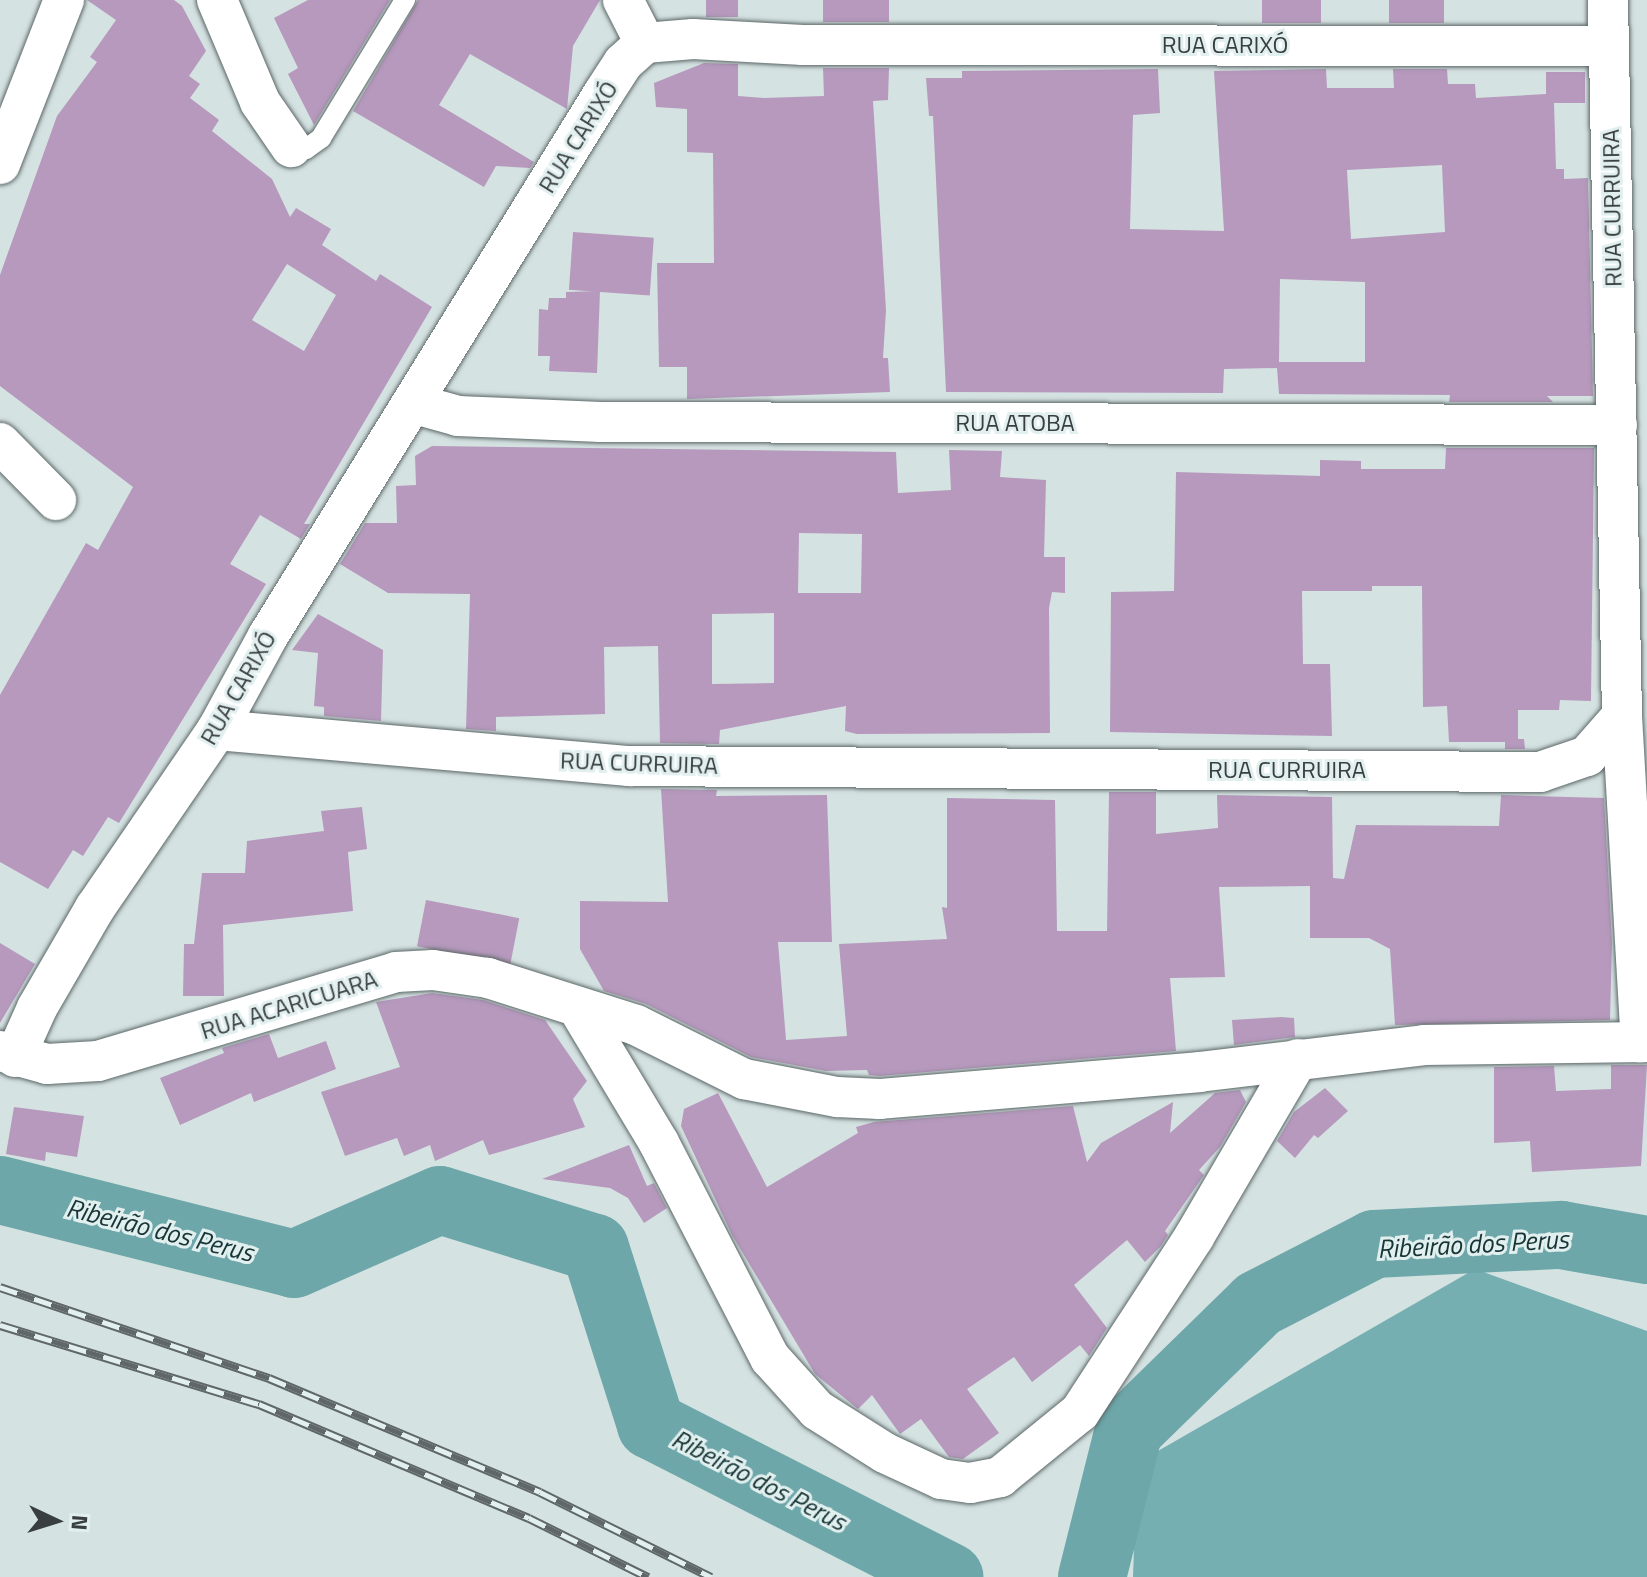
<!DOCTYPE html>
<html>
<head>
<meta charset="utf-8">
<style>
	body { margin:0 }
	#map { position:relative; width:1647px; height:1577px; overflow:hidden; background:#d5e2e2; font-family:"Titillium Web",sans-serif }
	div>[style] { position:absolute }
	.forest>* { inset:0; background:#75afb1 }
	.river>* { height:68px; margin:-34px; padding:0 34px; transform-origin:34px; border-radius:34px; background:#6da7a9 }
	.building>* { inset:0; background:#b699bd; transform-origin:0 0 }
	.roads { filter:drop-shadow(0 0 2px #5c6767) drop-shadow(0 0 2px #5c6767) }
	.service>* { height:20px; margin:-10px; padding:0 10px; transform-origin:10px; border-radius:10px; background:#fff }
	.minor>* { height:40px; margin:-20px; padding:0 20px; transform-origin:20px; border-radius:20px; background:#fff }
	.rail>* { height:9px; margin-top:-4.5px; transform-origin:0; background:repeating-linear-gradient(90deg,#e2efef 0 18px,#606767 0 36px); box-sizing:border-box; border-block:2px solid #606767 }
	span { translate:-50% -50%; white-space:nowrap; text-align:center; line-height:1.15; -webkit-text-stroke:6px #e2efef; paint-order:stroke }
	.street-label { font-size:24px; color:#393e3e }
	.water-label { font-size:26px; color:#173536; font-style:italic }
	.north { position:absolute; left:16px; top:1481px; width:80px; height:80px; -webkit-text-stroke:6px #e2efef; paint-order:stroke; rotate:94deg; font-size:22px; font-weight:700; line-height:32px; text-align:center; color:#393e3e }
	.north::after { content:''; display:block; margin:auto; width:28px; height:36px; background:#393e3e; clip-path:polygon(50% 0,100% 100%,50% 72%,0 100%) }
</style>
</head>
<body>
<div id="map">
	<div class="forest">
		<i style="clip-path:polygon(1475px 1269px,1647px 1331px,1647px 1577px,1133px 1577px,1137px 1463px)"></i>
	</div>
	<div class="river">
		<i style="left:0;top:1190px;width:303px;rotate:14.1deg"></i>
		<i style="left:294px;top:1264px;width:159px;rotate:-23.7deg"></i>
		<i style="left:440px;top:1200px;width:162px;rotate:17.2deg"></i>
		<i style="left:595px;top:1248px;width:186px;rotate:72.4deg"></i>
		<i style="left:651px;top:1425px;width:335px;rotate:27deg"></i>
		<i style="left:1092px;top:1577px;width:152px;rotate:-75.9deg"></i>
		<i style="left:1129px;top:1430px;width:180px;rotate:-44.3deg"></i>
		<i style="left:1258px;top:1304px;width:131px;rotate:-27.3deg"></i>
		<i style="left:1374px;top:1244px;width:187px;rotate:-2.8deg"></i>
		<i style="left:1561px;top:1235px;width:87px;rotate:9.9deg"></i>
	</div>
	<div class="building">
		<i style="clip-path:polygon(evenodd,87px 0,174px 0,182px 6px,206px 51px,189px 76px,200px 84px,190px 98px,219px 120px,212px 131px,272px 179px,290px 217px,296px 208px,331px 229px,322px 245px,376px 281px,380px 274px,432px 307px,304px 524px,310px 524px,301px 539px,260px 515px,230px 564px,266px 584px,119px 823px,108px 817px,83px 856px,73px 850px,48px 889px,0 862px,0 695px,86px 543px,98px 550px,133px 487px,0 386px,0 275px,57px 116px,97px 62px,90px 57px,116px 20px,87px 0,287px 264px,336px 295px,304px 351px,252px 320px,287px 264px)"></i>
		<i style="clip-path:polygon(308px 0,390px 0,314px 125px,288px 74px,298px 68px,274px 18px)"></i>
		<i style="clip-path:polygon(418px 0,600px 0,573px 46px,567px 109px,470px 54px,439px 105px,534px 162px,530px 168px,496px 166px,484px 187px,353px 111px)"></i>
		<i style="left:706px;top:0;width:32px;height:17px"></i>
		<i style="left:823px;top:0;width:66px;height:22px"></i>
		<i style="left:1262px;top:0;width:59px;height:23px"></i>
		<i style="left:1389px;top:0;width:55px;height:23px"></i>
		<i style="clip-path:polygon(704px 63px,738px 64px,738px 96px,764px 98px,824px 96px,823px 68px,889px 68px,888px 100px,873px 101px,886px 310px,883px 358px,888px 358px,890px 392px,687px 399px,687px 367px,659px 367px,657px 263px,714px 263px,713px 153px,687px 152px,687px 109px,656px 107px,654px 83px)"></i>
		<i style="clip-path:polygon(evenodd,1158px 69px,1160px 113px,1133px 115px,1130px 229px,1224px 231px,1214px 71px,1326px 69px,1327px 88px,1394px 88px,1393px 69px,1447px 69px,1448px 84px,1475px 84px,1476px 98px,1546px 94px,1546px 72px,1585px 72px,1585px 103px,1554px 103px,1556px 169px,1564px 169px,1564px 179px,1588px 178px,1593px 396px,1547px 396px,1553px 402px,1449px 402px,1450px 395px,1279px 394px,1277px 368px,1224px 369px,1223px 393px,946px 392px,933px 116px,929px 116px,926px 78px,962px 78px,962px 71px,1158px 69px,1442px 165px,1445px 232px,1351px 239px,1347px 170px,1442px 165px,1158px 69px,1280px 279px,1365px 282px,1365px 362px,1279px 362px,1280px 279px)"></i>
		<i style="left:573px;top:232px;width:81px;height:58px;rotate:4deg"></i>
		<i style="clip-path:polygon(600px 291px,597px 373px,549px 371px,550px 356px,538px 356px,539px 309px,548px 310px,549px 298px,566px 298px,566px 292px)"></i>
		<i style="clip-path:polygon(evenodd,432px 446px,896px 452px,898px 493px,951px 490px,949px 450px,1002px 451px,1000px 477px,1046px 480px,1044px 557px,1065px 557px,1065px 593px,1052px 592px,1049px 608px,1050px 733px,857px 734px,845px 731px,846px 706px,720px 730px,719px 744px,660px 743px,658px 646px,604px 647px,605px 714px,496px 717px,496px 731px,466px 729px,470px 594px,388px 593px,340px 564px,365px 523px,397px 523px,396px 486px,416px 485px,415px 456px,432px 446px,799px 533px,862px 534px,861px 593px,798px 593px,799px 533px,432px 446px,774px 613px,774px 683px,712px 684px,712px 614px,774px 613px)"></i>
		<i style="clip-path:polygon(1446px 448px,1594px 448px,1591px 701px,1560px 700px,1559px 710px,1518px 710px,1518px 739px,1524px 739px,1525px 749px,1505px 749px,1505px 742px,1449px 742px,1447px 706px,1423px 707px,1422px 586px,1372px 586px,1372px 591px,1302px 591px,1303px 664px,1330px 664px,1332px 736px,1110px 732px,1111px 592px,1174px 591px,1176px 472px,1320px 476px,1320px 460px,1361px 461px,1361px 469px,1445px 469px)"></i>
		<i style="clip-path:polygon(318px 614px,383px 650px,381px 721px,324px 716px,324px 707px,314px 706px,318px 653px,292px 650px)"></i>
		<i style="clip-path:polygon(661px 789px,717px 790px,716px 796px,827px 795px,832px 942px,778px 942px,786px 1040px,847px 1036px,839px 944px,947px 939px,942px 907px,947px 908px,947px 798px,1055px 800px,1057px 931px,1107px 931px,1109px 792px,1156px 792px,1156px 834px,1218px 828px,1217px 795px,1332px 797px,1333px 878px,1344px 879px,1356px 825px,1499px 826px,1501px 795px,1604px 798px,1612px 943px,1610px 1020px,1395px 1025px,1390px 949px,1369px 938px,1310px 938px,1310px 886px,1219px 887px,1225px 977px,1170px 978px,1176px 1051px,880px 1076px,869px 1075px,867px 1070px,826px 1071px,751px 1057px,646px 1004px,604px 991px,580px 949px,580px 901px,668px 902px)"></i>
		<i style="clip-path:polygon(362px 807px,367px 849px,348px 852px,353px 911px,223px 925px,224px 996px,183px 996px,184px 944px,194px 944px,202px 873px,245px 873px,247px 841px,324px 831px,321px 811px)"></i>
		<i style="left:426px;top:900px;width:95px;height:47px;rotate:11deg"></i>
		<i style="clip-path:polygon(0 943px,35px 964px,0 1023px)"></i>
		<i style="clip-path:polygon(432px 993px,483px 1000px,545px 1020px,587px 1081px,573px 1099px,585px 1127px,489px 1155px,483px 1140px,435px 1161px,430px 1145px,404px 1156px,397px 1138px,345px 1156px,321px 1092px,400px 1067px,376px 1002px)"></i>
		<i style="clip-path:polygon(1281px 1017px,1294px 1018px,1295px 1037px,1234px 1045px,1232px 1020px)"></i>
		<i style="clip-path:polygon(269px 1034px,278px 1058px,326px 1041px,336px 1069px,254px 1102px,251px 1093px,180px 1125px,160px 1078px,224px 1053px,222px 1048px)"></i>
		<i style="clip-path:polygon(1611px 1065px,1647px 1065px,1641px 1166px,1532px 1172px,1530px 1141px,1494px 1143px,1494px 1067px,1554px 1066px,1556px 1091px,1611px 1089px)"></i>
		<i style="clip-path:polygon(1325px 1088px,1348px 1111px,1318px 1138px,1314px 1135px,1295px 1158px,1277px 1141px,1294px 1112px)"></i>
		<i style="clip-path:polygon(1240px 1090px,1246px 1102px,1220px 1147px,1199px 1170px,1204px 1175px,1165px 1231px,1168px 1235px,1161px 1246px,1145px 1262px,1127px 1240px,1074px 1285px,1107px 1328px,1089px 1356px,1080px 1345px,1032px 1382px,1014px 1357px,967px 1389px,999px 1433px,963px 1459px,949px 1457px,921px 1419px,900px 1434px,872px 1395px,858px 1409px,815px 1374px,732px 1235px,681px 1126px,684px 1109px,718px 1093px,767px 1187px,858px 1133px,856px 1127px,874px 1122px,1073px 1106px,1087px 1162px,1101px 1143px,1173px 1102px,1170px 1133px,1215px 1093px)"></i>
		<i style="clip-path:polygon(14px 1107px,84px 1116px,77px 1157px,46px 1152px,45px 1161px,6px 1154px)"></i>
		<i style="clip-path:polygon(629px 1145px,647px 1186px,654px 1183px,667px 1208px,644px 1223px,628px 1198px,610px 1188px,542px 1179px)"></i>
	</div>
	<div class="roads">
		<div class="service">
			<i style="left:291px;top:147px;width:15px;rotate:8deg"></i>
			<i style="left:306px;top:149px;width:19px;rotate:-36deg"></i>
			<i style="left:321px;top:138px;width:162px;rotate:-58.7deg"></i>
		</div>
		<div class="minor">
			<i style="left:217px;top:0;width:111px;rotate:67.1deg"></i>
			<i style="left:260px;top:102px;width:55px;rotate:55.4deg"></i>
			<i style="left:623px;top:0;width:48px;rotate:62.9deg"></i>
			<i style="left:0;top:164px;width:176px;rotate:-68.7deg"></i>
			<i style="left:415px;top:404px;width:45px;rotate:15.6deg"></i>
			<i style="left:458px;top:416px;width:143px;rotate:2.4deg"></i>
			<i style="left:601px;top:422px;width:1016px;rotate:0.17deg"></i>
			<i style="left:0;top:443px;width:80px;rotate:45.5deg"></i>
			<i style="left:1622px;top:716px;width:327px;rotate:86.7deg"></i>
			<i style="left:217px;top:730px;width:414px;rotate:5deg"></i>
			<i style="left:629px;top:766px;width:911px;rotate:0.38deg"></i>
			<i style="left:1540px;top:772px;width:50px;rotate:-18.8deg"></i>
			<i style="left:1587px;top:756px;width:53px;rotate:-48.8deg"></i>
			<i style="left:1622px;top:716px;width:716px;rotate:-91.12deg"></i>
			<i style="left:578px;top:1008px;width:157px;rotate:59deg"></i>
			<i style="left:659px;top:1143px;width:242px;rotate:62.7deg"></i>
			<i style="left:770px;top:1358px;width:70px;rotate:47.9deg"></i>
			<i style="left:817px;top:1410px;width:80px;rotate:32.3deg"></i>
			<i style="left:885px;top:1453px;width:62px;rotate:24.9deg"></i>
			<i style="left:941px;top:1479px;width:29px;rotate:8deg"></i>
			<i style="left:970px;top:1483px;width:31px;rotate:-11deg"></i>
			<i style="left:1000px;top:1477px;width:103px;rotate:-39.1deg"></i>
			<i style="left:1080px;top:1412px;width:209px;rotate:-56.9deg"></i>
			<i style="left:1194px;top:1237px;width:206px;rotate:-59.7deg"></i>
			<i style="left:0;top:1051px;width:49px;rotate:15.5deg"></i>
			<i style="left:47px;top:1064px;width:51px;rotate:-3.4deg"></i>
			<i style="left:98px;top:1061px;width:311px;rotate:-16.6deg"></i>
			<i style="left:396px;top:972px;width:37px;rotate:-3deg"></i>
			<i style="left:433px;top:970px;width:56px;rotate:8.3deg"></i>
			<i style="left:488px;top:978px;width:155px;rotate:17.6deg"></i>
			<i style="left:636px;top:1025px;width:121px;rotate:26.6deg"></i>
			<i style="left:744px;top:1079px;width:95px;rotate:11deg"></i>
			<i style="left:837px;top:1097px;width:43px;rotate:2.7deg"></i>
			<i style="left:880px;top:1099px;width:320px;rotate:-4.8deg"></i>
			<i style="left:1199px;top:1072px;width:227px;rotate:-6.8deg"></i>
			<i style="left:1424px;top:1045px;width:223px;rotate:-0.8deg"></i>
			<i style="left:15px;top:1057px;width:54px;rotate:-65.8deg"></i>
			<i style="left:37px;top:1008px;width:116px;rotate:-59.9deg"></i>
			<i style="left:95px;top:908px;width:216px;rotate:-55.6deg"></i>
			<i style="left:217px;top:730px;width:107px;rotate:-61.5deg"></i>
			<i style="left:268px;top:636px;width:637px;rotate:-58.28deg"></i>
			<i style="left:603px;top:94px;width:37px;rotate:-57deg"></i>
			<i style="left:623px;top:63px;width:30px;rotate:-42deg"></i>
			<i style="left:645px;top:43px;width:48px;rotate:-4.8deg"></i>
			<i style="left:693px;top:39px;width:110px;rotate:3.1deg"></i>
			<i style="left:803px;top:45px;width:805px;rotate:0.07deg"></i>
		</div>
	</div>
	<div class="rail">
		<i style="left:0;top:1287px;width:284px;rotate:18.7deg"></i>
		<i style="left:269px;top:1378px;width:294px;rotate:22.8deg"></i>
		<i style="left:540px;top:1492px;width:191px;rotate:26.4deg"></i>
		<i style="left:0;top:1325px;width:271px;rotate:17deg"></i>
		<i style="left:259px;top:1404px;width:293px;rotate:22.9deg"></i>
		<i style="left:529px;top:1518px;width:133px;rotate:26.4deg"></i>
	</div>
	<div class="street-label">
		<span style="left:1225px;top:45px">RUA CARIXÓ</span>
		<span style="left:578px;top:137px;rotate:-58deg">RUA CARIXÓ</span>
		<span style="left:1612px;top:208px;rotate:-91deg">RUA CURRUIRA</span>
		<span style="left:1015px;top:423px">RUA ATOBA</span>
		<span style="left:238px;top:688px;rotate:-60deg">RUA CARIXÓ</span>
		<span style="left:639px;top:763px;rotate:2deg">RUA CURRUIRA</span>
		<span style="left:1287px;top:770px">RUA CURRUIRA</span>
		<span style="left:289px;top:1005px;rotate:-17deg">RUA ACARICUARA</span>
	</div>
	<div class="water-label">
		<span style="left:160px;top:1230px;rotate:14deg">Ribeirão dos Perus</span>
		<span style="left:1473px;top:1244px;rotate:-3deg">Ribeirão dos Perus</span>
		<span style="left:759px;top:1480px;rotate:27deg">Ribeirão dos Perus</span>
	</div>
	<div class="north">N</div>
</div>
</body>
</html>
